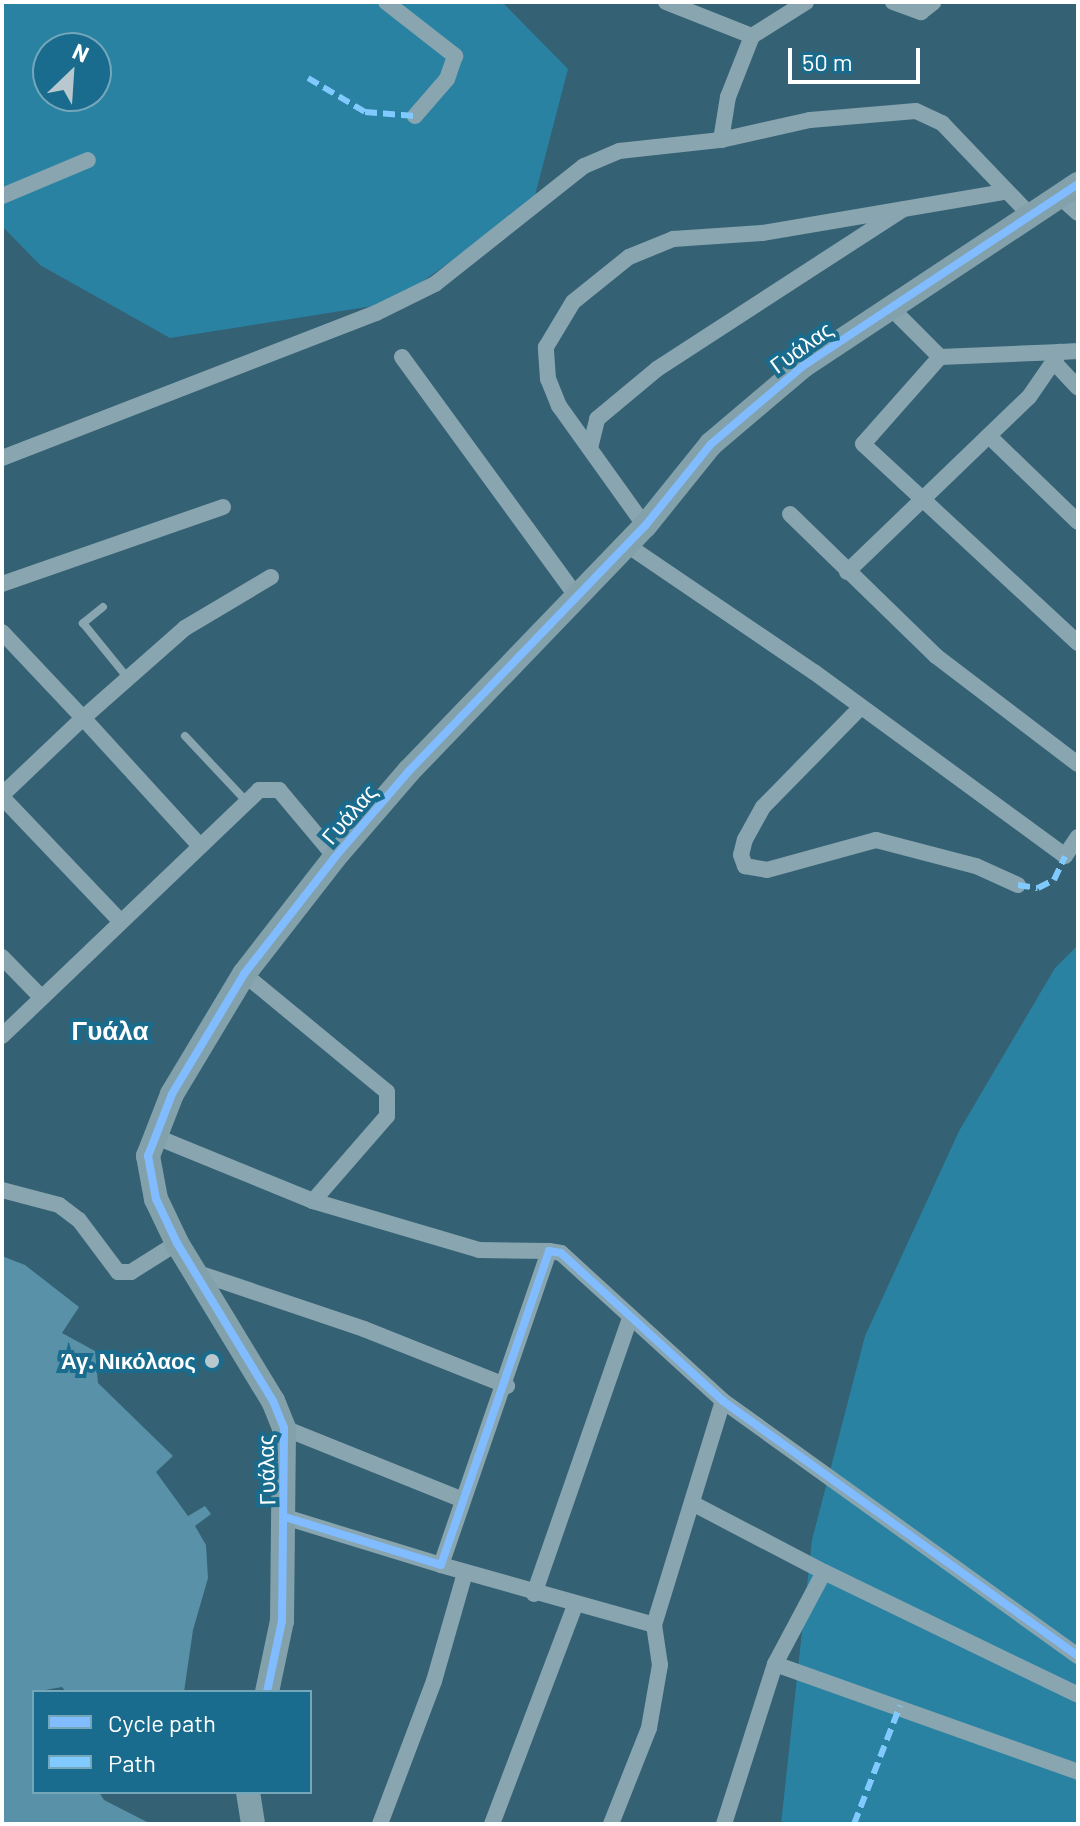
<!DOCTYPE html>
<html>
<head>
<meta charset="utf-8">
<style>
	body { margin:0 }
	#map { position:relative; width:1080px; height:1826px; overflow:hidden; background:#346173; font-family:Barlow,sans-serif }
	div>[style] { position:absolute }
	.green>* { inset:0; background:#2a82a3 }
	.water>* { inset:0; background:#5891a8 }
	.lane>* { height:8px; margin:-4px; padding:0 4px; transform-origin:4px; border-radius:4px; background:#88a5b0 }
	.street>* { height:16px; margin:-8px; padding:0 8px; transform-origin:8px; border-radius:8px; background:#88a5b0 }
	.secondary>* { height:24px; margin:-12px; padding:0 12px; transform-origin:12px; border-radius:12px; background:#83a1ab }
	.quiet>* { height:6px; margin-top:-3px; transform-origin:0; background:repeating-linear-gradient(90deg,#80caff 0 12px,transparent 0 18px) }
	.cycleway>* { height:8px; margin:-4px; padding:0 4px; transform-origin:4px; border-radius:4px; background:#80bcff }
	.dots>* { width:22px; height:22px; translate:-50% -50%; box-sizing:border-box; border:4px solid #196c8e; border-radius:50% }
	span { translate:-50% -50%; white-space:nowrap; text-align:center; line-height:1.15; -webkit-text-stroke:8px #196c8e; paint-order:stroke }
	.street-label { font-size:22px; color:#fff }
	.poi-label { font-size:22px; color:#fff; font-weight:700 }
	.right { translate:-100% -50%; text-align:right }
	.quarter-label { font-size:26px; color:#fff; font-weight:700 }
	.frame { position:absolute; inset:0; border:4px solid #fff; pointer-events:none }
	.legend { position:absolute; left:32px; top:1690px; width:280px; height:104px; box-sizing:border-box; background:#196c8e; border:2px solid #75a7bb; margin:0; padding:10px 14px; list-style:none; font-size:24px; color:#fff }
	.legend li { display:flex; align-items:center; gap:16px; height:40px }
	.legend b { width:40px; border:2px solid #75a7bb }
	.north { position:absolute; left:32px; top:32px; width:80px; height:80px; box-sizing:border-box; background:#196c8e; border:2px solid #75a7bb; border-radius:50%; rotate:25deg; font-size:22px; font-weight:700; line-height:32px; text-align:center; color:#fff }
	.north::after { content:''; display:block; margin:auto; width:28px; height:36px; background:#b8c8ce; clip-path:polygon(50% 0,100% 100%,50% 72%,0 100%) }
	.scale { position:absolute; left:788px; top:48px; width:132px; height:36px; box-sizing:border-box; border:4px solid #fff; border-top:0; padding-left:10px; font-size:24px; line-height:28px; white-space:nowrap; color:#fff; -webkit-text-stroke:6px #196c8e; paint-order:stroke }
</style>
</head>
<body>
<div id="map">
	<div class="green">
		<i style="clip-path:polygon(evenodd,2px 2px,502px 2px,568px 69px,533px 203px,392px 303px,170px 338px,40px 265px,2px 226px,2px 2px,48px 48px,96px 48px,96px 96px,48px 96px,48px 48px)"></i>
		<i style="clip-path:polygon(1078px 945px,1078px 1824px,781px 1824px,812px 1540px,865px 1336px,959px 1131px,1055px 968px)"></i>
	</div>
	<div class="water">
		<i style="clip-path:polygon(2px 1256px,25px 1265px,79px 1307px,62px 1333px,95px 1351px,98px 1383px,173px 1456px,156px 1472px,188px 1516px,205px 1506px,211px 1514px,195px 1526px,206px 1545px,208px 1578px,193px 1630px,184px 1692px,66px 1692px,62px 1687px,34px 1692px,34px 1792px,99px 1792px,104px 1800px,151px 1824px,2px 1824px)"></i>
	</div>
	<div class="lane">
		<i style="left:103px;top:607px;width:26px;rotate:141deg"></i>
		<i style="left:83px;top:623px;width:68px;rotate:50.9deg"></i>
		<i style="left:185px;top:736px;width:91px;rotate:46.8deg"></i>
	</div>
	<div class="street">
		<i style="left:386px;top:2px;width:88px;rotate:38deg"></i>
		<i style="left:455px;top:56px;width:24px;rotate:109deg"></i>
		<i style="left:447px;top:79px;width:49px;rotate:130.9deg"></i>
		<i style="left:666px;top:2px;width:92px;rotate:21.6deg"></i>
		<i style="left:893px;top:2px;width:30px;rotate:20deg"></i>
		<i style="left:921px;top:12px;width:16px;rotate:-38deg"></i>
		<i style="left:721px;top:140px;width:44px;rotate:-80.8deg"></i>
		<i style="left:728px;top:97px;width:66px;rotate:-68.5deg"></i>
		<i style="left:752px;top:36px;width:64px;rotate:-32.2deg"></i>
		<i style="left:1058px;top:195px;width:27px;rotate:42deg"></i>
		<i style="left:2px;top:196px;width:93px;rotate:-22.7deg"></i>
		<i style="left:890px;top:307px;width:71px;rotate:45deg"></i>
		<i style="left:940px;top:357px;width:120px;rotate:-2.4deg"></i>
		<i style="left:402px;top:357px;width:297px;rotate:53.9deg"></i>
		<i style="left:940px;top:357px;width:116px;rotate:131.5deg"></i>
		<i style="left:863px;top:444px;width:293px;rotate:42.8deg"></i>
		<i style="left:1054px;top:362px;width:35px;rotate:47deg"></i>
		<i style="left:990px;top:437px;width:122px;rotate:44deg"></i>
		<i style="left:590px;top:448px;width:30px;rotate:-76deg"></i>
		<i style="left:597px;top:419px;width:78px;rotate:-39.8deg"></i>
		<i style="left:657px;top:369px;width:293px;rotate:-33deg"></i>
		<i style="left:2px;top:458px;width:401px;rotate:-21.2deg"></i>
		<i style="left:376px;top:313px;width:66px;rotate:-26.2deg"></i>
		<i style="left:435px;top:284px;width:190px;rotate:-38.4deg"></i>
		<i style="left:584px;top:166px;width:38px;rotate:-23deg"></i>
		<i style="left:619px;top:151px;width:103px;rotate:-6.2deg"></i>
		<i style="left:721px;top:140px;width:91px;rotate:-12.7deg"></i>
		<i style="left:810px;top:120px;width:106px;rotate:-4.9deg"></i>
		<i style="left:916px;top:111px;width:29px;rotate:25deg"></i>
		<i style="left:942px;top:123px;width:124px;rotate:46.3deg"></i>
		<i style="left:790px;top:514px;width:204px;rotate:44.2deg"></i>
		<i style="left:936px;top:656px;width:178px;rotate:37.3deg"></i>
		<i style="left:645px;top:526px;width:148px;rotate:-125.6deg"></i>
		<i style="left:559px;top:406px;width:29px;rotate:-112deg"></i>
		<i style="left:548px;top:379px;width:32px;rotate:-94deg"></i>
		<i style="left:546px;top:347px;width:52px;rotate:-59deg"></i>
		<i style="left:573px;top:302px;width:72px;rotate:-38.8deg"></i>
		<i style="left:629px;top:257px;width:48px;rotate:-22.2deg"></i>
		<i style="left:673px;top:239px;width:89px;rotate:-3.9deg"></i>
		<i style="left:762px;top:233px;width:246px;rotate:-9.6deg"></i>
		<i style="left:627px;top:545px;width:226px;rotate:34.2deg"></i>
		<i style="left:814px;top:672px;width:311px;rotate:36.2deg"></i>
		<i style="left:1065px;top:856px;width:23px;rotate:-56deg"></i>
		<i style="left:847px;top:572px;width:252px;rotate:-43.9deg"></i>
		<i style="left:1029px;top:397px;width:55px;rotate:-55.4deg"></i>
		<i style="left:1060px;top:352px;width:18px;rotate:-3deg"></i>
		<i style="left:2px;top:584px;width:234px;rotate:-19.2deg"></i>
		<i style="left:2px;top:632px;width:118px;rotate:46.7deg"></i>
		<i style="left:83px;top:718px;width:112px;rotate:136.5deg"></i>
		<i style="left:861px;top:707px;width:140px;rotate:134.4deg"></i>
		<i style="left:763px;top:807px;width:37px;rotate:119deg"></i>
		<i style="left:745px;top:839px;width:16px;rotate:104deg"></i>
		<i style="left:741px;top:855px;width:12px;rotate:70deg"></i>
		<i style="left:745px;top:866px;width:22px;rotate:10deg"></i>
		<i style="left:767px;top:870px;width:113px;rotate:-15.4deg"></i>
		<i style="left:876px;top:840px;width:103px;rotate:14.6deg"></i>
		<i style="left:976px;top:866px;width:46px;rotate:24.3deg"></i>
		<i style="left:2px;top:797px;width:171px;rotate:46.4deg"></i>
		<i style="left:200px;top:846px;width:173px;rotate:-132.4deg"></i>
		<i style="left:83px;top:718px;width:136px;rotate:-41.4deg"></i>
		<i style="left:185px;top:628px;width:100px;rotate:-30.7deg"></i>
		<i style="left:2px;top:957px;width:56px;rotate:45.7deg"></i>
		<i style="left:244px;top:974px;width:185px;rotate:39.5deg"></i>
		<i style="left:387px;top:1092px;width:24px;rotate:90deg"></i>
		<i style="left:387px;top:1116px;width:113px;rotate:131deg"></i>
		<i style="left:2px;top:1036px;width:356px;rotate:-43.7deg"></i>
		<i style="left:259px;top:790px;width:20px"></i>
		<i style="left:279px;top:790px;width:87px;rotate:50.1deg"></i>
		<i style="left:154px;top:1136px;width:172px;rotate:22.2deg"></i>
		<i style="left:313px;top:1201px;width:173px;rotate:16.4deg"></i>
		<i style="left:479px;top:1250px;width:70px;rotate:0.8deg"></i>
		<i style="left:2px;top:1190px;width:59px;rotate:14.7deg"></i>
		<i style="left:59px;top:1205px;width:25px;rotate:37deg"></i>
		<i style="left:79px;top:1220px;width:65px;rotate:53.1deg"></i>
		<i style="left:118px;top:1272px;width:13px"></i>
		<i style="left:131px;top:1272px;width:54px;rotate:-32.2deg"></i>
		<i style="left:198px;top:1273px;width:175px;rotate:18.6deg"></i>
		<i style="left:364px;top:1329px;width:154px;rotate:21.7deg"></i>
		<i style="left:284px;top:1428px;width:193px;rotate:21.9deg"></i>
		<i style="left:692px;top:1503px;width:149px;rotate:27.6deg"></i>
		<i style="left:285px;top:1517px;width:163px;rotate:17.1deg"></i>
		<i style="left:441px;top:1565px;width:332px;rotate:-71deg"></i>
		<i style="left:549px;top:1251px;width:12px;rotate:9deg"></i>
		<i style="left:561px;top:1253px;width:219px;rotate:42.4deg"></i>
		<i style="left:723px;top:1401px;width:437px;rotate:35.7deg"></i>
		<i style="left:441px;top:1565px;width:221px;rotate:15.7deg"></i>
		<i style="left:654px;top:1625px;width:234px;rotate:-72.9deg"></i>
		<i style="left:534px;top:1594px;width:292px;rotate:-70.8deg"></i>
		<i style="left:775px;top:1664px;width:322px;rotate:19.6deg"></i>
		<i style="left:380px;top:1824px;width:153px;rotate:-69.3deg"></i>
		<i style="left:434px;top:1681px;width:112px;rotate:-74deg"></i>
		<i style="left:492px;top:1824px;width:233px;rotate:-69.2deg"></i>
		<i style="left:611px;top:1824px;width:103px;rotate:-68.4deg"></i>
		<i style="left:649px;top:1728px;width:64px;rotate:-80.1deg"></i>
		<i style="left:660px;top:1665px;width:40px;rotate:-98.5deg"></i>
		<i style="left:724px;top:1824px;width:168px;rotate:-72.3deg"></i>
		<i style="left:775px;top:1664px;width:104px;rotate:-62deg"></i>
		<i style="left:824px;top:1572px;width:282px;rotate:25.8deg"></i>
	</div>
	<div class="secondary">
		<i style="left:267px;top:1692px;width:73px;rotate:-78.1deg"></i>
		<i style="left:282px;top:1621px;width:193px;rotate:-89.4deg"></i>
		<i style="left:284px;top:1428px;width:29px;rotate:-112deg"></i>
		<i style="left:273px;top:1401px;width:185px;rotate:-121.3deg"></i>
		<i style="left:177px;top:1243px;width:49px;rotate:-115.5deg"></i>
		<i style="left:156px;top:1199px;width:44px;rotate:-100.5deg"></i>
		<i style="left:148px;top:1156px;width:66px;rotate:-68.8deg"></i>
		<i style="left:172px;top:1094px;width:140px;rotate:-59deg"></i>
		<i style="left:244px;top:974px;width:148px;rotate:-52.1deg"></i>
		<i style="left:335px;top:857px;width:113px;rotate:-49.3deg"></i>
		<i style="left:409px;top:771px;width:340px;rotate:-46.1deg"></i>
		<i style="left:645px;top:526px;width:105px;rotate:-51.2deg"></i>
		<i style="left:711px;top:444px;width:121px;rotate:-40.3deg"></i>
		<i style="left:803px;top:366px;width:330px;rotate:-33.5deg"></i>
		<i style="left:248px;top:1792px;width:32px;rotate:81deg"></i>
	</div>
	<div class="quiet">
		<i style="left:308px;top:78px;width:66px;rotate:30.8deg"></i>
		<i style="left:365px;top:112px;width:50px;rotate:4.6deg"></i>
		<i style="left:1018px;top:885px;width:20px;rotate:9deg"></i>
		<i style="left:1038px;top:888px;width:18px;rotate:-27deg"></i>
		<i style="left:1054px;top:880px;width:26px;rotate:-65deg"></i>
		<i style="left:854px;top:1824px;width:127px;rotate:-68.7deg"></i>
	</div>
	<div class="cycleway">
		<i style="left:285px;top:1517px;width:163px;rotate:17.1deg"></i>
		<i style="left:441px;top:1565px;width:332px;rotate:-71deg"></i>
		<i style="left:549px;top:1251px;width:12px;rotate:9deg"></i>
		<i style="left:561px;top:1253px;width:219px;rotate:42.4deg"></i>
		<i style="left:723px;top:1401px;width:437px;rotate:35.7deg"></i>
		<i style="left:267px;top:1692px;width:73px;rotate:-78.1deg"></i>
		<i style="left:282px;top:1621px;width:193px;rotate:-89.4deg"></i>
		<i style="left:284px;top:1428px;width:29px;rotate:-112deg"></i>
		<i style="left:273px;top:1401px;width:185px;rotate:-121.3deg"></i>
		<i style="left:177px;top:1243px;width:49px;rotate:-115.5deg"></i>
		<i style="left:156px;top:1199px;width:44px;rotate:-100.5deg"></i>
		<i style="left:148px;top:1156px;width:66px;rotate:-68.8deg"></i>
		<i style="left:172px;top:1094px;width:140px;rotate:-59deg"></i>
		<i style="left:244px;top:974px;width:148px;rotate:-52.1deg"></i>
		<i style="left:335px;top:857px;width:113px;rotate:-49.3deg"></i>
		<i style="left:409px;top:771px;width:340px;rotate:-46.1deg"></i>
		<i style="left:645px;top:526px;width:105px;rotate:-51.2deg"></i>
		<i style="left:711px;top:444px;width:121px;rotate:-40.3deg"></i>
		<i style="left:803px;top:366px;width:330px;rotate:-33.5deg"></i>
	</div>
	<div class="dots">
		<i style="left:212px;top:1361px;background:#b8c8ce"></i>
	</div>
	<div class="street-label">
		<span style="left:801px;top:347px;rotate:-36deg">Γυάλας</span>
		<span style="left:349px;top:814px;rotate:-49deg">Γυάλας</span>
		<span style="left:266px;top:1470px;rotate:-92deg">Γυάλας</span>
	</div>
	<div class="poi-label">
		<span class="right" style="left:196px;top:1361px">Άγ. Νικόλαος</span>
	</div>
	<div class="quarter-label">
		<span style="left:110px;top:1030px">Γυάλα</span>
	</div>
	<div class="frame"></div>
	<ul class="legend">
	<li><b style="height:10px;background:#80bcff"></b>Cycle path</li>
	<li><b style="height:10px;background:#80caff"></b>Path</li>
	</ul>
	<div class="north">N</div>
	<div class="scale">50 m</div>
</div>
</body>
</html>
